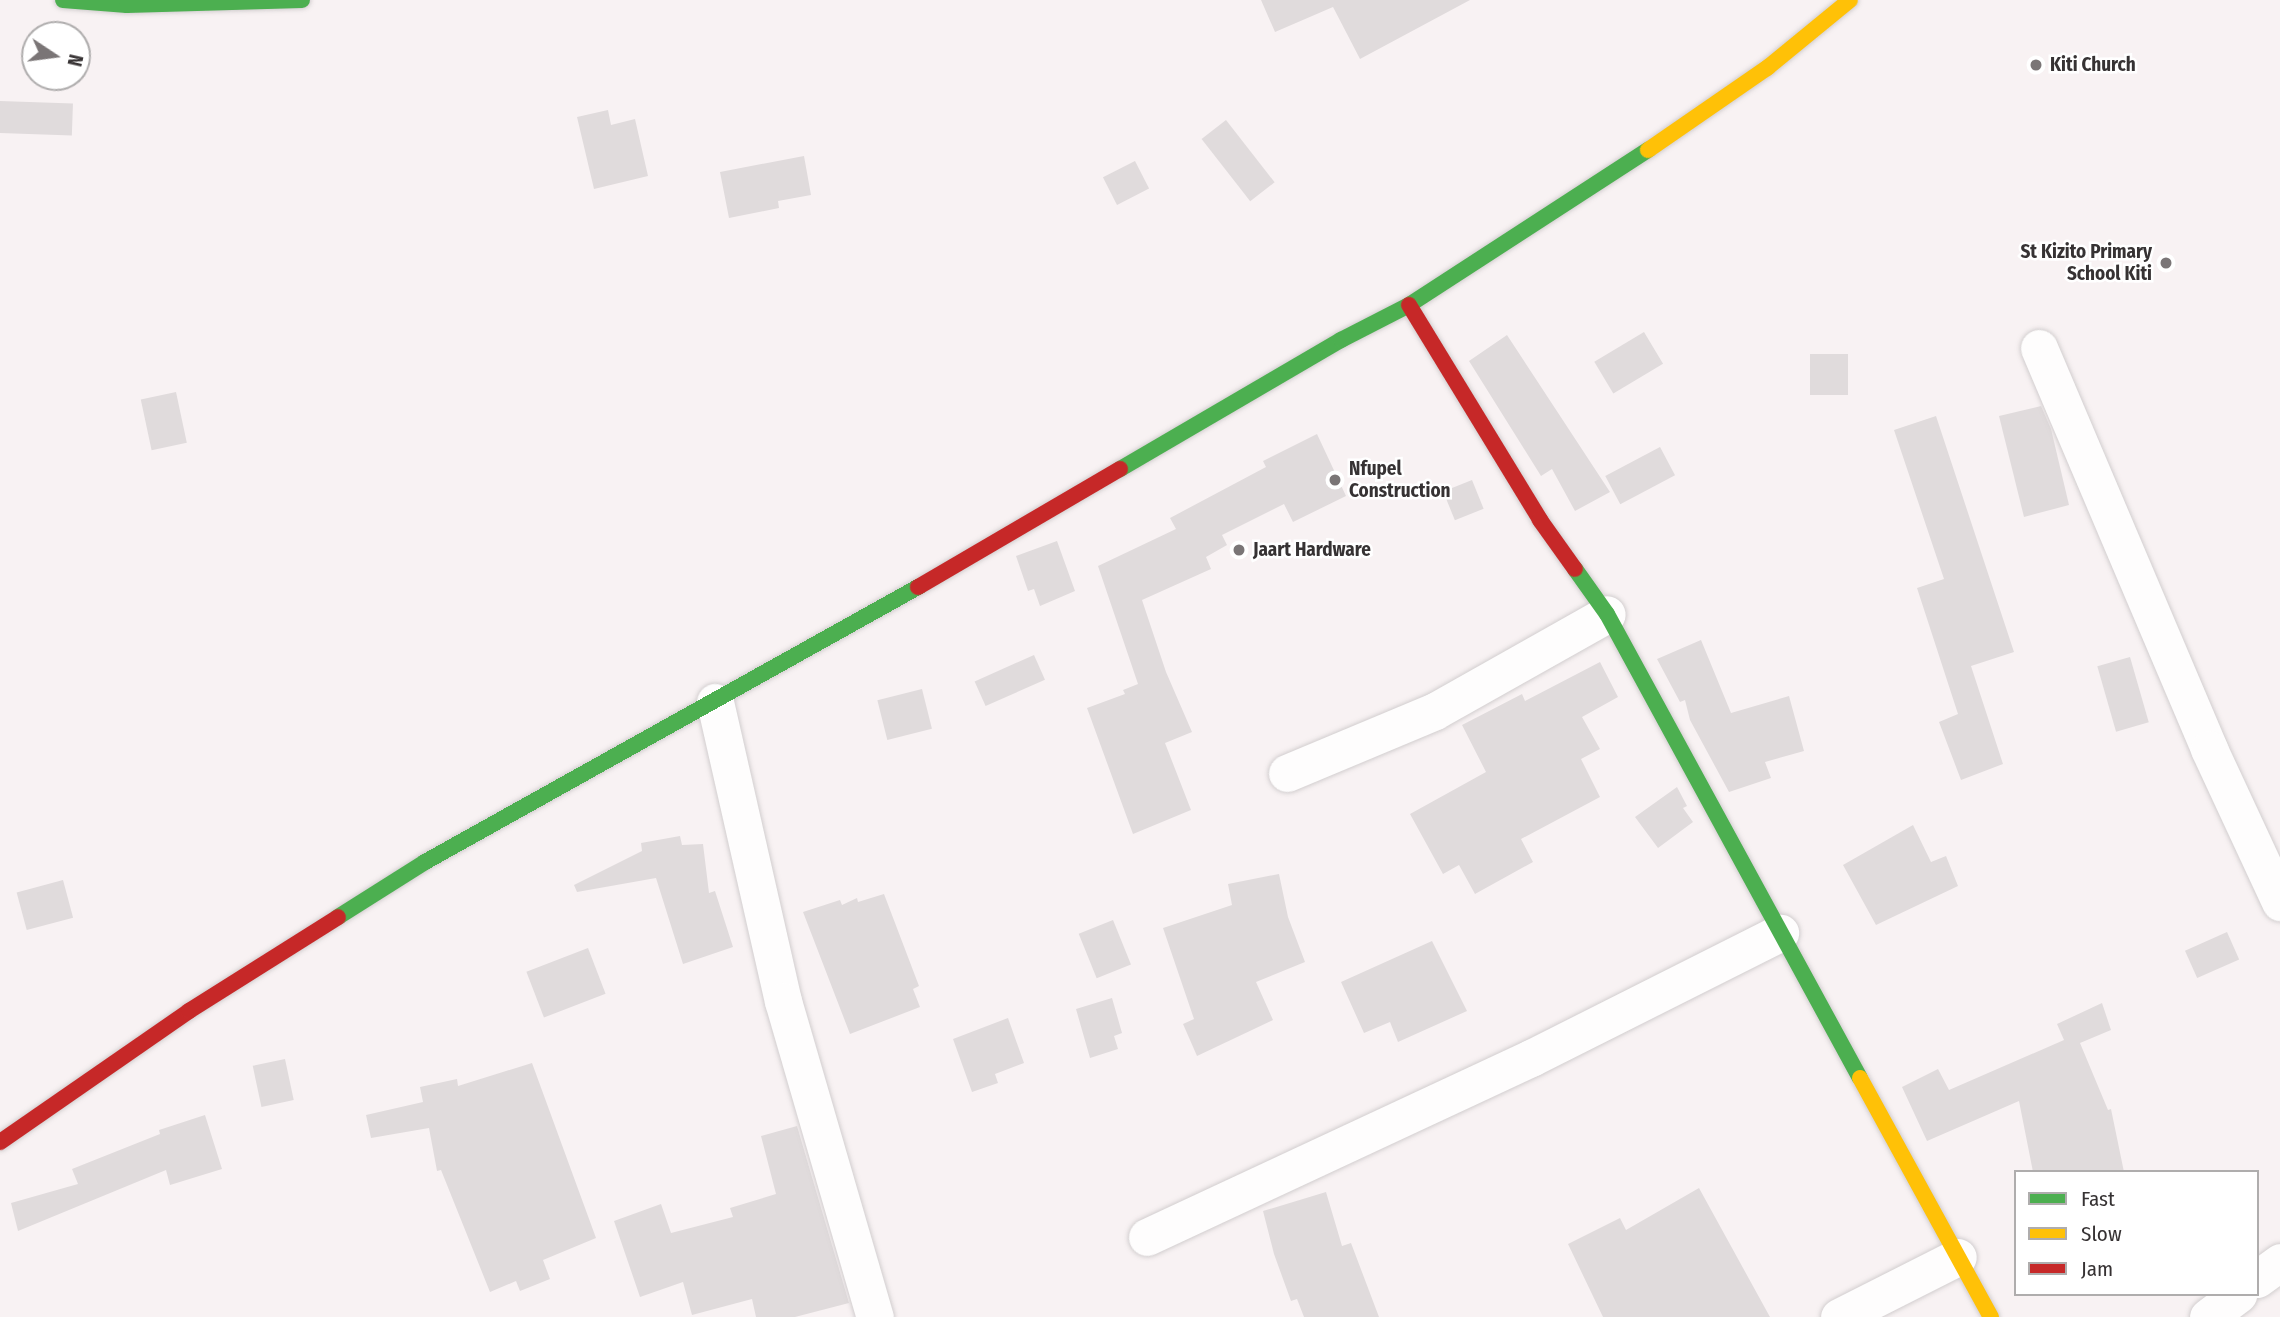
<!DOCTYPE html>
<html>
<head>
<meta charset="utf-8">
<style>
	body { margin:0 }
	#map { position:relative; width:2280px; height:1317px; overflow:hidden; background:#f8f2f3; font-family:"Fira Sans Condensed",sans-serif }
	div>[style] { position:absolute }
	.building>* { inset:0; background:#e0dbdc; transform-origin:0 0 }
	.roads { filter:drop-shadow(0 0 2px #d2cecf) drop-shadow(0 0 2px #d2cecf) }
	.street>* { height:37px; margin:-18.5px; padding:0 18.5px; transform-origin:18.5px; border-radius:18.5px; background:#fefdfd }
	.fast>* { height:16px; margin:-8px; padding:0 8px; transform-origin:8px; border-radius:8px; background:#4caf50 }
	.slow>* { height:16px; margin:-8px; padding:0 8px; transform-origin:8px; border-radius:8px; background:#ffc107 }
	.jam>* { height:16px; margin:-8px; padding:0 8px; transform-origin:8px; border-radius:8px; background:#c62828 }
	.dots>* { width:19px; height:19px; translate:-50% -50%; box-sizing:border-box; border:4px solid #fff; border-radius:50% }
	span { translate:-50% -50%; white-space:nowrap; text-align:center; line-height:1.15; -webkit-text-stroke:5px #fff; paint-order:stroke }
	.poi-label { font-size:19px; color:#363233; font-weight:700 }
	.left { translate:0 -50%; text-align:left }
	.right { translate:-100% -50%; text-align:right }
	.legend { position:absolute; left:2014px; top:1170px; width:245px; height:126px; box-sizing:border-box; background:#fff; border:2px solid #afadad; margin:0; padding:9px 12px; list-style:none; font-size:21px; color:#363233 }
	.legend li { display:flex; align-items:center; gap:14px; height:35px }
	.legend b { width:35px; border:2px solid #afadad }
	.north { position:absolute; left:21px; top:21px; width:70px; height:70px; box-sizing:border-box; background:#fff; border:2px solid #afadad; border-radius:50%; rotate:103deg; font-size:19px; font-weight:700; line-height:28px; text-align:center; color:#363233 }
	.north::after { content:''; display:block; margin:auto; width:24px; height:32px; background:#7a7576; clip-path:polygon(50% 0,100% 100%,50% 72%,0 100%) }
</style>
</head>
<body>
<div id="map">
	<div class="building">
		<i style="clip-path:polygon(1261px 0,1470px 0,1360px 59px,1333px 7px,1275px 32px)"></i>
		<i style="left:0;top:101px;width:73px;height:32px;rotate:2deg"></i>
		<i style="clip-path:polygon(608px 110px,611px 125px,635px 119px,648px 176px,594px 189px,577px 117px)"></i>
		<i style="left:1226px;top:120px;width:79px;height:31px;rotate:52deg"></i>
		<i style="clip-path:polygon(804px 156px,811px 195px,778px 201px,779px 208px,729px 218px,720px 172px)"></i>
		<i style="left:1135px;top:161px;width:31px;height:36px;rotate:63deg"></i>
		<i style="left:1644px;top:332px;width:37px;height:58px;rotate:59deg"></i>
		<i style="clip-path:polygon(1507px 335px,1610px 492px,1575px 511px,1552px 469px,1541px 476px,1469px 361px)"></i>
		<i style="left:1848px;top:354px;width:41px;height:38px;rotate:90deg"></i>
		<i style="left:176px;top:392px;width:52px;height:36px;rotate:78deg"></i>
		<i style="clip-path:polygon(2041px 406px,2051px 429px,2069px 505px,2024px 517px,1999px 416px)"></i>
		<i style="clip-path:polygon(1936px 416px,2014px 652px,1971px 666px,2003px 764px,1961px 780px,1939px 722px,1958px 714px,1917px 588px,1944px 579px,1894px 430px)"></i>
		<i style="clip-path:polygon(1317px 434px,1346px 496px,1293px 522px,1284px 504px,1222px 535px,1227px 545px,1206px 557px,1211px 569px,1142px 600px,1166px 672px,1192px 732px,1165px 743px,1191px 810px,1133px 834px,1087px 708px,1125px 694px,1123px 690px,1138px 684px,1098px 566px,1176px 529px,1170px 518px,1266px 467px,1263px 461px)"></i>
		<i style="left:1660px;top:447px;width:32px;height:62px;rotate:62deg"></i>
		<i style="left:1472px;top:480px;width:31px;height:31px;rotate:68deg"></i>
		<i style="clip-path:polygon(1057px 541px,1075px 591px,1040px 606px,1034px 589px,1028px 591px,1016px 556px)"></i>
		<i style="clip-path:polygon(1701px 640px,1731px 713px,1789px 696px,1804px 751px,1765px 762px,1771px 778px,1729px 792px,1690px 720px,1685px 700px,1680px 702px,1657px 659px)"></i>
		<i style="left:1034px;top:655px;width:27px;height:65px;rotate:66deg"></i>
		<i style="left:2130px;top:657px;width:68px;height:34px;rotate:74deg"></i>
		<i style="clip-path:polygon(1600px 662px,1618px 697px,1582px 717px,1600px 749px,1581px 759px,1600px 797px,1521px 839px,1533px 862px,1475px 894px,1459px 865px,1443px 874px,1410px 814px,1486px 772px,1462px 725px,1522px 694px,1525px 701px)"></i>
		<i style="left:922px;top:689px;width:41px;height:46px;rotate:76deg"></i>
		<i style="clip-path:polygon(1677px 787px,1687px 806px,1683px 808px,1693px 822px,1658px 848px,1635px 817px)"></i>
		<i style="clip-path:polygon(1913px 825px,1931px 862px,1946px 856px,1958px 886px,1876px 925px,1843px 865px)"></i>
		<i style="clip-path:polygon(680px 836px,682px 845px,703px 844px,709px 893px,715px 891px,733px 947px,683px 964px,656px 878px,577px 892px,574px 885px,642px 851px,641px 843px)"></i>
		<i style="clip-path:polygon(1279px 874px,1288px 917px,1305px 962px,1256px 982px,1273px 1020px,1197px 1056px,1183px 1024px,1194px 1019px,1163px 928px,1232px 905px,1228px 884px)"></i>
		<i style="left:63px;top:880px;width:39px;height:48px;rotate:75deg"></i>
		<i style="clip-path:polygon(884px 894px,919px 986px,913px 989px,920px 1007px,850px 1034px,803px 912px,840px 900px,842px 905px,857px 898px,858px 902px)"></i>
		<i style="left:1113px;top:920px;width:48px;height:37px;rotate:68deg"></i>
		<i style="left:2227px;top:932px;width:30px;height:46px;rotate:66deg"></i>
		<i style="clip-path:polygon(1432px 941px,1467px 1011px,1398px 1042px,1390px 1022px,1364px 1033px,1341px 982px)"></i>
		<i style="left:588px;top:948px;width:49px;height:66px;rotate:69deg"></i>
		<i style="clip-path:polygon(1112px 998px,1122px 1033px,1114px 1036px,1118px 1049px,1090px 1058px,1076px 1009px)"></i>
		<i style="clip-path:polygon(2102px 1003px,2111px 1030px,2080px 1043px,2108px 1110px,2111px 1109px,2124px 1172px,2033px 1172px,2019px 1101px,1927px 1141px,1902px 1087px,1938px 1069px,1949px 1090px,2064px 1040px,2057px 1024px)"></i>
		<i style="clip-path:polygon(1008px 1018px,1024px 1063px,995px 1074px,998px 1083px,972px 1092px,953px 1039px)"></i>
		<i style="left:285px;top:1059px;width:42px;height:33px;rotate:78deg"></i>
		<i style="clip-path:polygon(532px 1063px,596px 1238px,543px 1260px,550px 1279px,520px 1291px,516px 1281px,490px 1292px,441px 1170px,437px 1171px,429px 1128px,371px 1138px,366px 1115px,423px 1102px,420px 1087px,457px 1079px,458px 1086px)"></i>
		<i style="clip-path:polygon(205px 1115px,222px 1169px,170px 1185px,166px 1170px,18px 1231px,11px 1203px,78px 1184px,72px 1169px,160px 1134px,159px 1130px)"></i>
		<i style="clip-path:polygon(797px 1126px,849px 1303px,795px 1317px,756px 1317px,752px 1299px,692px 1315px,683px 1282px,640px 1297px,614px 1221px,661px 1204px,671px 1233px,733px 1217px,730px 1208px,776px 1194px,761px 1136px)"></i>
		<i style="clip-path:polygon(1699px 1188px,1770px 1317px,1603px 1317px,1568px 1244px,1620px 1218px,1626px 1230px)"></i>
		<i style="clip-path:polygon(1326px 1192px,1342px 1246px,1351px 1243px,1379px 1317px,1304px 1317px,1297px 1299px,1291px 1301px,1274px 1254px,1263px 1211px)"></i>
	</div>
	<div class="roads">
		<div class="street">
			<i style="left:2039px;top:348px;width:436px;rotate:67deg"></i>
			<i style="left:2209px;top:749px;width:169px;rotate:65.1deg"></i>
			<i style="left:715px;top:702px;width:307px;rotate:77.2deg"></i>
			<i style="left:783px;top:1001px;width:329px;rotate:73.8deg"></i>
			<i style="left:1287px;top:773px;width:160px;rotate:-22.7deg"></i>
			<i style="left:1435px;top:711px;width:197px;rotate:-29.4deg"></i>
			<i style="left:1147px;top:1237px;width:424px;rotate:-25deg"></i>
			<i style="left:1531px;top:1058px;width:279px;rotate:-26.7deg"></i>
			<i style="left:2257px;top:1279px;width:29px;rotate:-36deg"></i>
			<i style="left:1839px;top:1317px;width:133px;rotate:-26.8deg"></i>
			<i style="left:2208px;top:1317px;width:38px;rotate:-37deg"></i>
		</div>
		<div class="fast">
			<i style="left:63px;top:0;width:64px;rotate:4.5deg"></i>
			<i style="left:127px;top:5px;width:175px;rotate:-1.6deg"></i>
			<i style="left:1120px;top:469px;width:256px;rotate:-30.3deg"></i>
			<i style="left:1341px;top:340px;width:76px;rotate:-27.2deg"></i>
			<i style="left:1409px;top:305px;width:285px;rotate:-33deg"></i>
			<i style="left:1575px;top:569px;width:55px;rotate:54.6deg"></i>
			<i style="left:1607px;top:614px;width:528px;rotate:61.4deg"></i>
			<i style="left:338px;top:917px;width:103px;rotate:-32.3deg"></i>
			<i style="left:425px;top:862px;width:565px;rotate:-29.15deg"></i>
		</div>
		<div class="slow">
			<i style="left:1648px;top:150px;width:145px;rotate:-34.6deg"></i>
			<i style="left:1767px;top:68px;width:107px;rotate:-39.3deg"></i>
			<i style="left:1860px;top:1078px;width:273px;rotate:61.3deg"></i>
		</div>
		<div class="jam">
			<i style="left:1409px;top:305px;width:252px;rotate:58.6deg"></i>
			<i style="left:1540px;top:520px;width:60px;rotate:54.5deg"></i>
			<i style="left:918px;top:587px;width:234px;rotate:-30.3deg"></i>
			<i style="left:0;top:1142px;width:230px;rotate:-34.7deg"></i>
			<i style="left:189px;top:1011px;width:176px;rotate:-32.2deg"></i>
		</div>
	</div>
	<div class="dots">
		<i style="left:2036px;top:65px;background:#7a7576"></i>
		<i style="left:2166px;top:263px;background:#7a7576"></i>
		<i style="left:1335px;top:480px;background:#7a7576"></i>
		<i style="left:1239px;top:550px;background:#7a7576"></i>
	</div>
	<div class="poi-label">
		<span class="left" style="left:2050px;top:65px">Kiti Church</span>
		<span class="right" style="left:2152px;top:263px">St Kizito Primary<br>School Kiti</span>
		<span class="left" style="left:1349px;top:480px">Nfupel<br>Construction</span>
		<span class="left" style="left:1253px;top:550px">Jaart Hardware</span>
	</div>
	<ul class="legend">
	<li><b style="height:9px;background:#4caf50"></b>Fast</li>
	<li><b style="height:9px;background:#ffc107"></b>Slow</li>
	<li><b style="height:9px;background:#c62828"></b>Jam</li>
	</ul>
	<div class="north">N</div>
</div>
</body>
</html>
